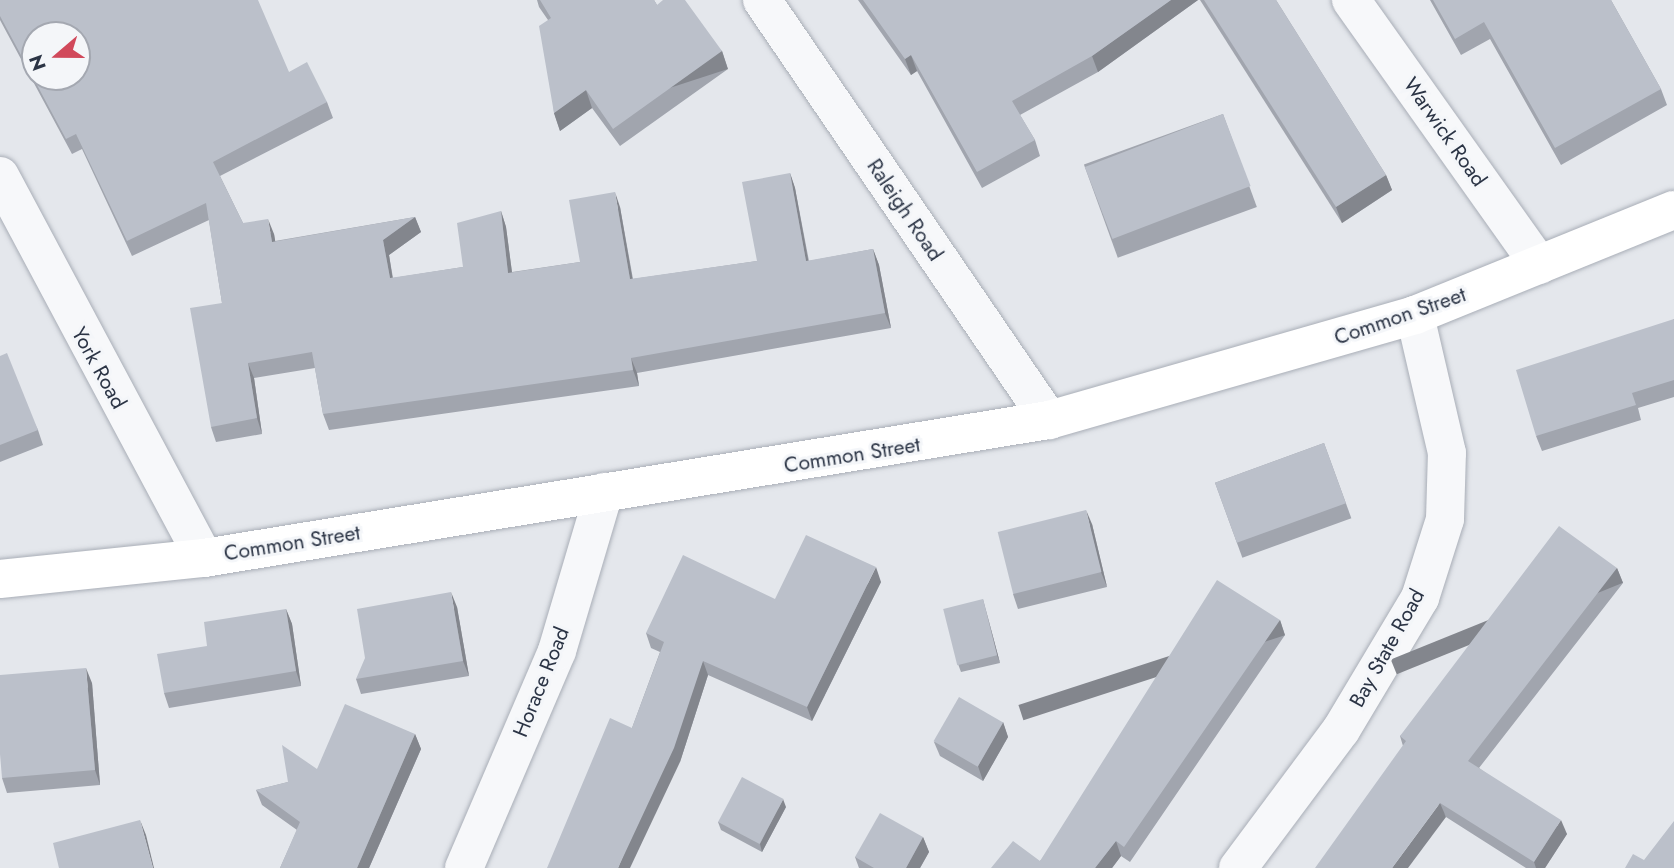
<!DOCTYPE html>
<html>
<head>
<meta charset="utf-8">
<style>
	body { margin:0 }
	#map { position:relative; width:1674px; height:868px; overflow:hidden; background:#e4e7ec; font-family:Jost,sans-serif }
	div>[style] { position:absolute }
	.roads { filter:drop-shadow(0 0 2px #a9aeb7) drop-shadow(0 0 2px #a9aeb7) }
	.street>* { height:38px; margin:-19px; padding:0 19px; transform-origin:19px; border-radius:19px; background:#f7f8fa }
	.secondary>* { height:38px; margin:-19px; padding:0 19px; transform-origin:19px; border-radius:19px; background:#fff }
	.wall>* { inset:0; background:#a1a5ae; transform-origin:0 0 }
	.shaded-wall>* { inset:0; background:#83868d; transform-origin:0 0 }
	.building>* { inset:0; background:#bbc0ca; transform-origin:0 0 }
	span { translate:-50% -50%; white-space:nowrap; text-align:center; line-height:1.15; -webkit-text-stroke:6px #f4f6f9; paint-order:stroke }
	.street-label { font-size:21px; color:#2b3445 }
	.north { position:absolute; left:21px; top:21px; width:70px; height:70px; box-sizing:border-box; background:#f4f6f9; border:2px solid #a4a8b1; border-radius:50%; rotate:250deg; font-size:19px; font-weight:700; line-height:28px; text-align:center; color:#2b3445 }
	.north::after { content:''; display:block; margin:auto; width:24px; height:32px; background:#d1495b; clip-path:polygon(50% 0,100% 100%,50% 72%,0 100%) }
</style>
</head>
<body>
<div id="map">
	<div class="roads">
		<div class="street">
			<i style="left:762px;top:0;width:509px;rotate:55.65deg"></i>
			<i style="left:1351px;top:0;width:325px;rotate:54.6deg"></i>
			<i style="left:0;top:176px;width:433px;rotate:61.9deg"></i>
			<i style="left:464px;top:868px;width:236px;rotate:-66.8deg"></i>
			<i style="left:557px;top:651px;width:166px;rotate:-73.5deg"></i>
			<i style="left:1238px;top:868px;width:172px;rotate:-53.3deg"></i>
			<i style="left:1341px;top:730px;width:154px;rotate:-59.1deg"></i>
			<i style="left:1420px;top:598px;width:83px;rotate:-72.4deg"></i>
			<i style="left:1445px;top:519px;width:66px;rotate:-88.3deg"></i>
			<i style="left:1447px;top:453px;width:142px;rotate:-103.1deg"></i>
		</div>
		<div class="secondary">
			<i style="left:0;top:579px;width:205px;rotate:-5.9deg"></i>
			<i style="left:204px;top:558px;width:856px;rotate:-9.28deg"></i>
			<i style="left:1049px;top:420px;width:381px;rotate:-16deg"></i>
			<i style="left:1415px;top:315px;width:279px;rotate:-22.1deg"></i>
		</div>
	</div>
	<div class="wall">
		<i style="clip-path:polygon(0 0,289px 72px,327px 102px,333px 118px,220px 176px,243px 223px,274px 234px,275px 241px,415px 217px,421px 232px,389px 255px,393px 278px,463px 267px,501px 211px,506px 227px,512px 272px,580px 262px,620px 207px,633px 279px,757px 261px,790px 173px,795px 188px,809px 261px,873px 249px,879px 265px,891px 328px,637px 373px,639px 386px,329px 430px,323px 414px,315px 368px,254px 378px,262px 434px,216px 442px,211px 427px,222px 303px,209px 220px,132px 256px,82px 149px,72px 154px,0 20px)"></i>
		<i style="clip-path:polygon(537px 0,654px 0,657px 5px,722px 51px,728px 69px,620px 146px,592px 108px,560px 131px,554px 113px,548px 20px,539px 7px)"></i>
		<i style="clip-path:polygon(858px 0,1198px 0,1098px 72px,1020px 115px,1035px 140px,1040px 156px,982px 188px,917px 71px,911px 75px)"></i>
		<i style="clip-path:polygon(1200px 0,1276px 0,1386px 175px,1392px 190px,1342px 223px)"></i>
		<i style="clip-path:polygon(1430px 0,1611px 0,1661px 89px,1667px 105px,1561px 165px,1490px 39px,1461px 55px)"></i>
		<i style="left:1223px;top:114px;width:99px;height:148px;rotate:70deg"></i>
		<i style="clip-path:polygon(1674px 319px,1674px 397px,1638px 408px,1641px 420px,1542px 451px,1536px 436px)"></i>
		<i style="clip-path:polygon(0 356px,38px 430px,43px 445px,0 462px)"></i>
		<i style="left:1324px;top:443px;width:80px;height:116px;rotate:70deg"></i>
		<i style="clip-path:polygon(1092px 524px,1107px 587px,1018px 609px,1013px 594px)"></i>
		<i style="clip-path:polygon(1617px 568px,1623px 583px,1479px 768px,1567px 834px,1545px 868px,1526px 868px,1446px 817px,1403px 746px,1400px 736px)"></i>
		<i style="clip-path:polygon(881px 582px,812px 721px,708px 675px,680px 762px,632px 728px,660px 652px,651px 648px,646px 633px,775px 599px)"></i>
		<i style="clip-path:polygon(983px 599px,1000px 663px,961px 672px,958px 664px)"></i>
		<i style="clip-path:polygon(457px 607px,469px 676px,361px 694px,356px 679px)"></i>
		<i style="clip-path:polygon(286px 609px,292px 624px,301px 686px,169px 708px,164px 693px)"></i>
		<i style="clip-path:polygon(1280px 620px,1285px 635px,1130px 862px,1121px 856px,1112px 868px,991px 868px,1040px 861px)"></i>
		<i style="clip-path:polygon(92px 683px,100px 785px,7px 793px,2px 778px)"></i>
		<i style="clip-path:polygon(1003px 722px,1008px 737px,983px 781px,940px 756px,934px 742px)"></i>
		<i style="clip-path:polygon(415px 734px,421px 749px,369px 868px,280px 868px,297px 830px,262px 805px,256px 790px,288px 782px,317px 769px)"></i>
		<i style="clip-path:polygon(786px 807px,762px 852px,721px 830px,718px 822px)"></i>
		<i style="clip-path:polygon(923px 837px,929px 852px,920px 868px,859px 868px,855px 857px)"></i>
	</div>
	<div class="shaded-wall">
		<i style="clip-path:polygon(1171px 0,1198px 0,1098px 72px,1092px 56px)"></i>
		<i style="left:722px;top:51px;width:19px;height:134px;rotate:72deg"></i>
		<i style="clip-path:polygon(911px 55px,917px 71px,911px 75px,905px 59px)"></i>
		<i style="clip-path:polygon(586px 90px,592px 108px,560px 131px,554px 113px)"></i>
		<i style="clip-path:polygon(790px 173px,795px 188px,811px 276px,806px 261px)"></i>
		<i style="clip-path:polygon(1386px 175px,1392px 190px,1342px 223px,1336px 207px)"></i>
		<i style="clip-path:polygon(615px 192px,620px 207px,635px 294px,630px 279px)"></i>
		<i style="clip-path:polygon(501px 211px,506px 227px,514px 288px,508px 273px)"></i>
		<i style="clip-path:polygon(415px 217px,421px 232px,389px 255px,395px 294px,390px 278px,383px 240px)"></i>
		<i style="clip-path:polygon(268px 219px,274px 234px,278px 257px,272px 242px)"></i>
		<i style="clip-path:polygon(873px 249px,879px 265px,891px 328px,885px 313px)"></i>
		<i style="clip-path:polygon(631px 358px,637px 373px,639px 386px,633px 370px)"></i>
		<i style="clip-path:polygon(248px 363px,254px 378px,262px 434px,257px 418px)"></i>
		<i style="clip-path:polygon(1086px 510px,1092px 524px,1107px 587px,1101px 572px)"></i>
		<i style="clip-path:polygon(876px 567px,881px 582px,812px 721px,807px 707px)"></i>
		<i style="left:1617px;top:568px;width:16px;height:244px;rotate:68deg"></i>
		<i style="clip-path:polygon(451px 592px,457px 607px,469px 676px,463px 661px)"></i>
		<i style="clip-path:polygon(983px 599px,985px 607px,1000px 663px,997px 655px)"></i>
		<i style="clip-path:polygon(286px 609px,292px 624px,301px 686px,296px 671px)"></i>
		<i style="left:1280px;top:620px;width:16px;height:275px;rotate:72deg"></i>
		<i style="clip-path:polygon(703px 661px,708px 675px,680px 762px,630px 868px,618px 868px)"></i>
		<i style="clip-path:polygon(86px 668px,92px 683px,100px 785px,95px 770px)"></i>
		<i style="clip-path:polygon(1003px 722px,1008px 737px,983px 781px,978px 766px)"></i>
		<i style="clip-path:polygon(415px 734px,421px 749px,369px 868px,357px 868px)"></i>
		<i style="clip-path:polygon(783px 799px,786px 807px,762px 852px,760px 844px)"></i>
		<i style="clip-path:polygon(1440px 803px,1446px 817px,1408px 868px,1392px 868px)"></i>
		<i style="clip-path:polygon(140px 820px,146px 835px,154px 868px,153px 868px)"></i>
		<i style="clip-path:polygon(1561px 820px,1567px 834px,1545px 868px,1536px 868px,1534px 862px)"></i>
		<i style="clip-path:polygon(923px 837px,929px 852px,920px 868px,906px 868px)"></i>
		<i style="clip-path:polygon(1116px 841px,1121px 856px,1112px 868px,1095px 868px)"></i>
	</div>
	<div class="building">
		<i style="clip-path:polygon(evenodd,0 0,258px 0,289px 72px,307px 62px,327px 102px,213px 162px,243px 223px,268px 219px,272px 242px,415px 217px,383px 240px,390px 278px,463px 267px,457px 223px,501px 211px,508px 273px,580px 262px,569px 200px,615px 192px,630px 279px,757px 261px,742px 182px,790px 173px,806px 261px,873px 249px,885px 313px,631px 358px,633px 370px,323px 414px,312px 352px,248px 363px,257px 418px,211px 427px,190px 308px,222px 303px,206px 203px,127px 241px,76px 134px,66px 139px,0 16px,0 0,35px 35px,77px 35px,77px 77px,35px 77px,35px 35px)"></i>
		<i style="clip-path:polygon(540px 0,654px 0,657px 5px,663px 0,685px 0,722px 51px,613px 129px,586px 90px,554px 113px,539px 26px,551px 18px)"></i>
		<i style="clip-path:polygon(863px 0,1171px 0,1092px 56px,1012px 101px,1035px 140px,977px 172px,911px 55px,905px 59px)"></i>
		<i style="clip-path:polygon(1204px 0,1276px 0,1386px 175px,1336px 207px)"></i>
		<i style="clip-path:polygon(1433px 0,1611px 0,1661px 89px,1555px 148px,1484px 22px,1455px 39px)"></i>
		<i style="left:1223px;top:114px;width:77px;height:148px;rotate:69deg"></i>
		<i style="clip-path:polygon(1674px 319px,1674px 380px,1632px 393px,1636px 405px,1536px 436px,1516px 370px)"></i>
		<i style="clip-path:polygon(7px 353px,38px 430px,0 445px,0 356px)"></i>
		<i style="left:1324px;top:443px;width:64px;height:116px;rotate:70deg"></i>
		<i style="left:1086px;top:510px;width:64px;height:91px;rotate:76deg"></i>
		<i style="clip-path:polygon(1559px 526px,1617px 568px,1468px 761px,1561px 820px,1534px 862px,1440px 803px,1392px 868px,1315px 868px,1406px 741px,1400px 736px)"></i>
		<i style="clip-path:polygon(806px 535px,876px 567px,807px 707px,703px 661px,674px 748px,618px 868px,547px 868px,610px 718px,632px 728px,664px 642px,646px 633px,683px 555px,775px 599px)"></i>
		<i style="clip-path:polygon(1217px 580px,1280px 620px,1124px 847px,1116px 841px,1095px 868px,991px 868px,1013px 841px,1040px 861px)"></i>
		<i style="clip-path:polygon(451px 592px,463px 661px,356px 679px,365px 658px,357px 609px)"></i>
		<i style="left:983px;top:599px;width:58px;height:41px;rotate:76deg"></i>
		<i style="clip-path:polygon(286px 609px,296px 671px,164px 693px,157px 654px,207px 646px,204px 622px)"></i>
		<i style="clip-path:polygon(86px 668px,95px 770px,2px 778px,0 754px,0 675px)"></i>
		<i style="left:959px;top:697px;width:51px;height:51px;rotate:30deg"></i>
		<i style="clip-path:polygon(345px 704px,415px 734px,357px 868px,280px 868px,300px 822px,256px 790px,288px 782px,282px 745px,317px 769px)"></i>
		<i style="left:742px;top:777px;width:47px;height:51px;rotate:28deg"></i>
		<i style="clip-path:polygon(880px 813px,923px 837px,906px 868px,874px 868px,855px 857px)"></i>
		<i style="clip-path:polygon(140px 820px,153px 868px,59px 868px,53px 843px)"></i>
		<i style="clip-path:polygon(1674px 821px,1674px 868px,1625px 868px,1633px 854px,1644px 860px)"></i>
	</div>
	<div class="street-label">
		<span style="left:1445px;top:132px;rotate:55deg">Warwick Road</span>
		<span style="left:905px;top:210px;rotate:56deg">Raleigh Road</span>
		<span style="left:1400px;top:316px;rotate:-19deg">Common Street</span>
		<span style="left:99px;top:368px;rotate:61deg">York Road</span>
		<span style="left:852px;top:455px;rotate:-9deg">Common Street</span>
		<span style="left:292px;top:543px;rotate:-9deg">Common Street</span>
		<span style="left:1387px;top:648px;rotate:-61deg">Bay State Road</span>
		<span style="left:541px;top:682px;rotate:-68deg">Horace Road</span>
	</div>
	<div class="north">N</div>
</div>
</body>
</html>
